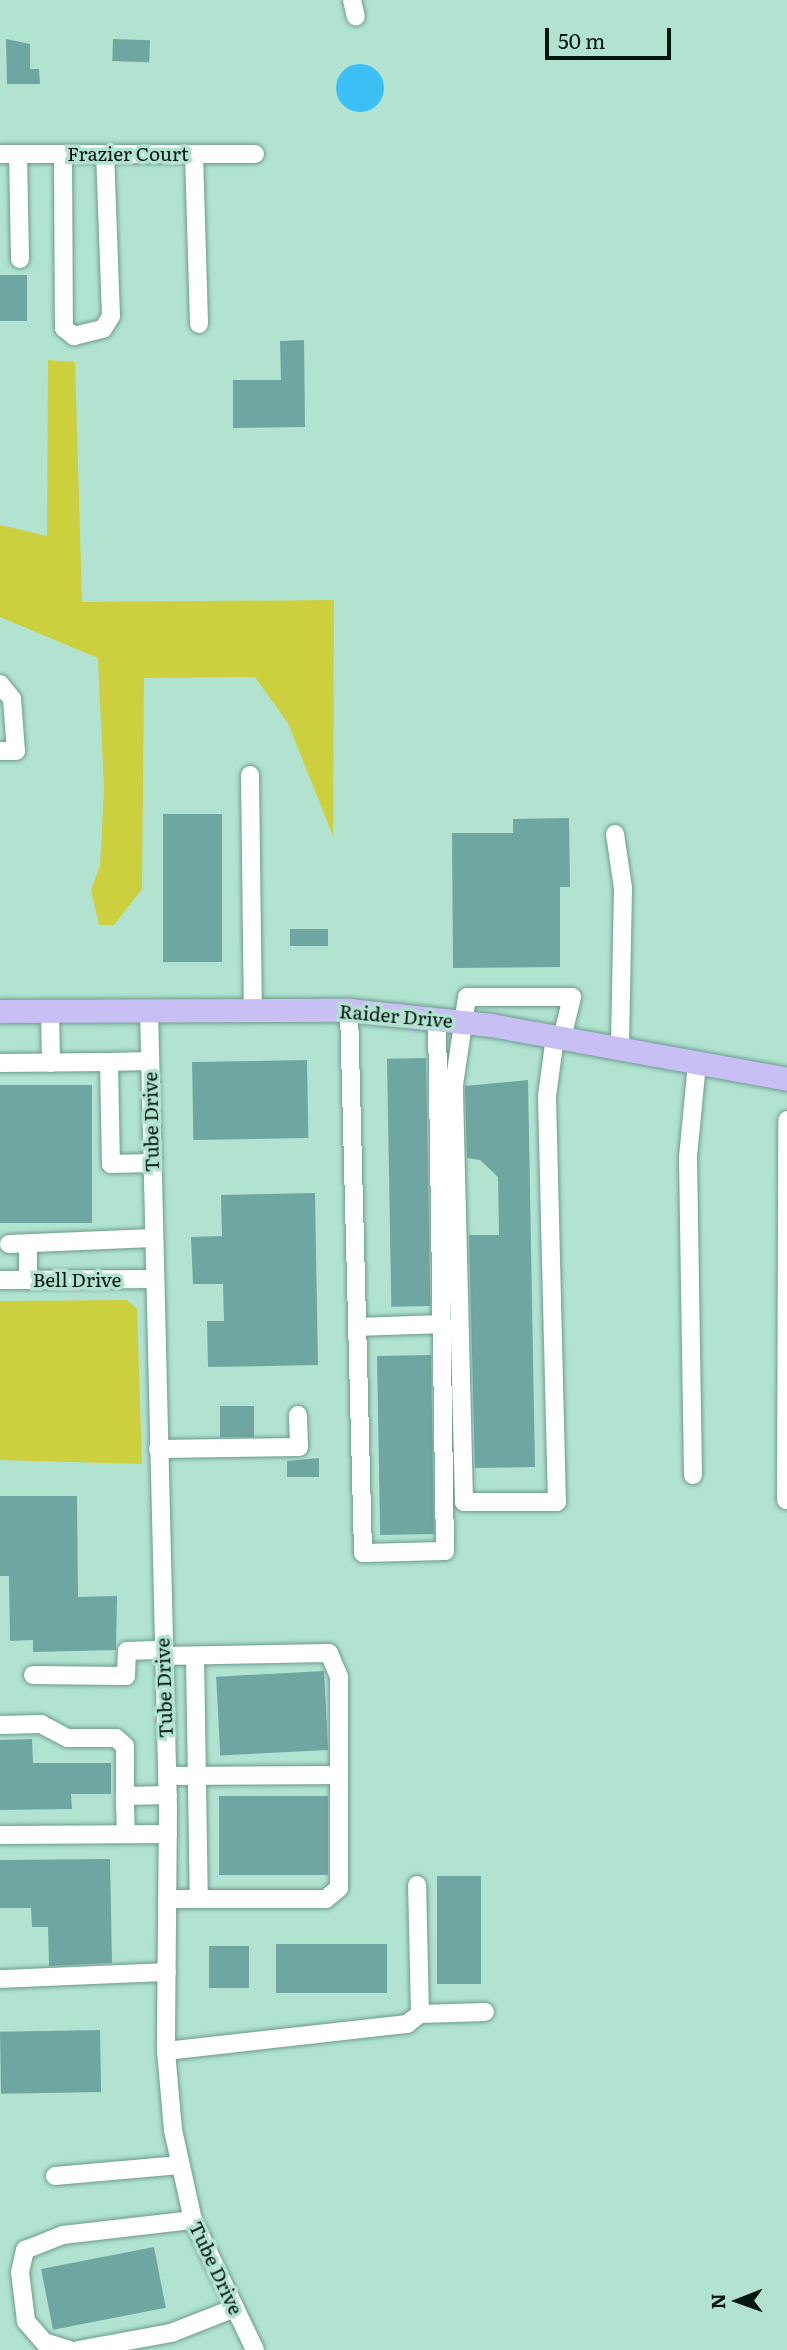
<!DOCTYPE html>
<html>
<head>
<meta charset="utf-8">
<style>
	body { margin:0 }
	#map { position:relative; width:787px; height:2350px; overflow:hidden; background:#b2e3d1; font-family:Literata,serif }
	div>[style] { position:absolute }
	.green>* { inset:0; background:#cccf3e }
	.water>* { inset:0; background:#3cbff5 }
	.round { border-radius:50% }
	.building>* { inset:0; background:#70a6a2; transform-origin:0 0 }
	.roads { filter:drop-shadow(0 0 2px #6d9c8c) drop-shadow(0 0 2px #6d9c8c) }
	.minor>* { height:18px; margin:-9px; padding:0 9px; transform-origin:9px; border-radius:9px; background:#fff }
	.major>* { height:23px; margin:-11.5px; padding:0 11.5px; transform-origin:11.5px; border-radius:11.5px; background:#c8bff5 }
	span { translate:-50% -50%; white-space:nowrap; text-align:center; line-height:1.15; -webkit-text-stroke:7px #b2e3d1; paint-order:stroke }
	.street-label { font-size:19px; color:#031510 }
	.north { position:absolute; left:703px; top:2266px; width:70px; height:70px; -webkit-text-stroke:5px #b2e3d1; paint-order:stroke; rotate:269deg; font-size:19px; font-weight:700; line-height:28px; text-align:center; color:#031510 }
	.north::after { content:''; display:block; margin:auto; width:24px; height:32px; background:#031510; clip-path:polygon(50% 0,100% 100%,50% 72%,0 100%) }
	.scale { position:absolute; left:545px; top:28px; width:126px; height:32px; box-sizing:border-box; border:4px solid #031510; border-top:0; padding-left:9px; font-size:21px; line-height:24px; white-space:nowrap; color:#031510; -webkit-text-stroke:5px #b2e3d1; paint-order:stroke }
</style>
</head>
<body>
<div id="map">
	<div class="green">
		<i style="clip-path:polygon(48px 360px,75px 362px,82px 602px,334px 600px,333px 836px,288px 723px,255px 677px,144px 678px,142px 889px,114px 925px,99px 925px,91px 890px,100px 866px,104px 789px,98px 658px,0 617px,0 525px,47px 536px)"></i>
		<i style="clip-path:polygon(127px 1300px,137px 1309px,142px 1464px,0 1460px,0 1301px)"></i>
	</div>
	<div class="water">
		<i class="round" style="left:336px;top:64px;width:48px;height:48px"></i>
	</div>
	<div class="building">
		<i style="clip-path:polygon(6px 39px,30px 44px,30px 69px,39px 69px,40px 84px,7px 84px)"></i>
		<i style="left:113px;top:39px;width:37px;height:22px;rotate:2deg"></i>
		<i style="left:0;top:275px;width:27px;height:46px"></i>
		<i style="clip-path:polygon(304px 340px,305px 427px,233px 428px,233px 380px,281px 380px,280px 341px)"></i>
		<i style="left:163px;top:814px;width:59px;height:148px"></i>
		<i style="clip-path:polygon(569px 818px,570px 887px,560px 887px,560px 967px,453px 968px,452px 833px,513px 833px,513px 819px)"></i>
		<i style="left:290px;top:929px;width:38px;height:17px"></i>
		<i style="left:426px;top:1058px;width:248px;height:39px;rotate:89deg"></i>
		<i style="left:307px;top:1060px;width:78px;height:115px;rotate:89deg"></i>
		<i style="clip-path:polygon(528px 1080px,535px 1467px,475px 1468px,469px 1235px,499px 1235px,498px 1177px,480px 1160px,467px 1158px,465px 1086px)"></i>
		<i style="left:92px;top:1085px;width:138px;height:92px;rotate:90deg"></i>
		<i style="clip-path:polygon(315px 1193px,318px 1365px,208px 1367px,207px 1321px,224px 1321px,223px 1284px,193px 1284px,191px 1237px,222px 1236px,221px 1195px)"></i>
		<i style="left:431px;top:1355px;width:179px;height:54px;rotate:89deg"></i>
		<i style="left:220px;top:1406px;width:34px;height:31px"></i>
		<i style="clip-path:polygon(319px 1458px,319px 1477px,287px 1477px,287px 1461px)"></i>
		<i style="clip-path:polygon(0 1496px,77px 1496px,78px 1597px,117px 1596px,116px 1650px,33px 1652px,33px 1640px,10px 1641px,9px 1576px,0 1576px)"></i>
		<i style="left:324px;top:1671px;width:79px;height:108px;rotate:87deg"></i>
		<i style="clip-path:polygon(32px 1739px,33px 1763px,111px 1763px,111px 1794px,71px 1794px,72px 1809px,0 1810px,0 1740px)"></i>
		<i style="left:328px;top:1796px;width:79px;height:109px;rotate:90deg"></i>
		<i style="clip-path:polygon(110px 1859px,112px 1963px,49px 1966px,48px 1927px,32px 1927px,31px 1908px,0 1908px,0 1860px)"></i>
		<i style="left:437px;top:1876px;width:44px;height:108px"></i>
		<i style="left:387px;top:1944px;width:49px;height:111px;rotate:90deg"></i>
		<i style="left:209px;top:1946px;width:40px;height:42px"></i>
		<i style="left:100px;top:2030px;width:62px;height:100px;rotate:89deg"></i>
		<i style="left:154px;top:2247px;width:62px;height:115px;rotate:79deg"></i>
	</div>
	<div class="roads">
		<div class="minor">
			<i style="left:352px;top:0;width:17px;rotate:77deg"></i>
			<i style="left:0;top:154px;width:255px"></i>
			<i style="left:18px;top:154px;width:105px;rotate:88.9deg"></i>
			<i style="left:63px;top:154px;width:174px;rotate:89.7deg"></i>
			<i style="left:64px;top:328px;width:13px;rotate:39deg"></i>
			<i style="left:74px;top:336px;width:30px;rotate:-14deg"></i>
			<i style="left:103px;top:329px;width:15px;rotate:-58deg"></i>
			<i style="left:111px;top:316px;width:162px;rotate:-92.1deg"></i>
			<i style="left:194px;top:154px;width:170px;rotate:88.3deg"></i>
			<i style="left:0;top:684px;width:19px;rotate:51deg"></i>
			<i style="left:12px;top:699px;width:52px;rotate:85.6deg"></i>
			<i style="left:16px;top:751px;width:16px;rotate:180deg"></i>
			<i style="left:250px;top:775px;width:235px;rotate:89.3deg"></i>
			<i style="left:615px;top:834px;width:55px;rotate:81.6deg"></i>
			<i style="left:623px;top:888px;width:161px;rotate:91.1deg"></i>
			<i style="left:149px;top:1010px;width:798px;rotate:88.64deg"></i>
			<i style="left:168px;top:1808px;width:243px;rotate:90.5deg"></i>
			<i style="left:166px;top:2051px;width:79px;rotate:84.9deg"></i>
			<i style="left:173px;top:2130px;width:92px;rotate:77.5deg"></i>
			<i style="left:193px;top:2220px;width:144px;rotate:64.5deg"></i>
			<i style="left:349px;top:1010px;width:543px;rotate:88.52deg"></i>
			<i style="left:363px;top:1553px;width:82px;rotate:-1.4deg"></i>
			<i style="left:445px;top:1551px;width:531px;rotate:-90.86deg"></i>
			<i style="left:50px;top:1011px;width:52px;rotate:88.9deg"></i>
			<i style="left:555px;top:1037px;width:60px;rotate:97.7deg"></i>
			<i style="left:547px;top:1096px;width:406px;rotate:88.6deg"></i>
			<i style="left:557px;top:1502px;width:93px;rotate:180deg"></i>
			<i style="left:464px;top:1502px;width:417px;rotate:-91.4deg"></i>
			<i style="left:454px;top:1085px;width:89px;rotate:-81.6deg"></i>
			<i style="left:467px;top:997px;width:105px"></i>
			<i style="left:572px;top:997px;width:42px;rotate:103.7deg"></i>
			<i style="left:150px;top:1061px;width:41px;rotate:178.6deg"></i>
			<i style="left:109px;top:1062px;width:102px;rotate:88.9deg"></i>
			<i style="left:111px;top:1164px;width:41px;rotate:-1.4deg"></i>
			<i style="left:0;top:1063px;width:109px;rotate:-0.5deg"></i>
			<i style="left:9px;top:1244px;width:144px;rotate:-2.4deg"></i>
			<i style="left:28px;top:1244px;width:36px;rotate:90deg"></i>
			<i style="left:0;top:1280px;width:154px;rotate:-0.4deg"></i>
			<i style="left:357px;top:1327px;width:85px;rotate:-2deg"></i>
			<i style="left:158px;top:1449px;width:141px;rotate:-0.8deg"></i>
			<i style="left:299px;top:1447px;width:32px;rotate:-92deg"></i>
			<i style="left:693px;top:1475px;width:318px;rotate:-90.9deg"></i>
			<i style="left:688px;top:1157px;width:94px;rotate:-84.5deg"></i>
			<i style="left:786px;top:1500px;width:380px;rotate:-89.8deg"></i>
			<i style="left:163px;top:1656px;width:166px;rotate:-1deg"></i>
			<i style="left:329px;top:1653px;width:26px;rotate:67deg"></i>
			<i style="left:339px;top:1677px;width:211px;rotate:90deg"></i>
			<i style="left:339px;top:1888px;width:17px;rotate:140deg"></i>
			<i style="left:326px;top:1899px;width:159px;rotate:180deg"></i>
			<i style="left:195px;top:1656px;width:243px;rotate:89.1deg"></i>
			<i style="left:33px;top:1675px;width:93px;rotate:0.6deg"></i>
			<i style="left:126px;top:1676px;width:25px;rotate:-88deg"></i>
			<i style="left:127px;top:1651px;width:36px;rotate:-2deg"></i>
			<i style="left:0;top:1725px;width:41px;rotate:-1.4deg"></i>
			<i style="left:41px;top:1724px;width:30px;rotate:28deg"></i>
			<i style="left:67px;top:1738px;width:49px"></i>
			<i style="left:116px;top:1738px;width:12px;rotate:42deg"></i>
			<i style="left:125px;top:1746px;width:50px;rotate:90deg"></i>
			<i style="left:167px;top:1776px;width:172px;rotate:-0.3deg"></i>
			<i style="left:126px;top:1834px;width:38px;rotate:-92deg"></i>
			<i style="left:125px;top:1796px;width:43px;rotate:-1.3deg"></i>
			<i style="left:0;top:1835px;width:168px;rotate:-0.3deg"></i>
			<i style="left:0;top:1979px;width:167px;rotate:-2.4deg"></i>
			<i style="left:420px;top:2014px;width:65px;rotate:-1.8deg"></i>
			<i style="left:166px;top:2051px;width:243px;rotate:-6.4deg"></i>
			<i style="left:407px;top:2024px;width:16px;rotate:-38deg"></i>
			<i style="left:420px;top:2014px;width:129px;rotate:-91.3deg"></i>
			<i style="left:55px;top:2176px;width:125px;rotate:-5deg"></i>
			<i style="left:70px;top:2350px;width:27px;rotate:-163deg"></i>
			<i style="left:44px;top:2342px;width:28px;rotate:-131deg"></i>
			<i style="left:26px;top:2321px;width:49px;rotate:-97deg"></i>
			<i style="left:20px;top:2272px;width:23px;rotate:-77deg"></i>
			<i style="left:25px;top:2250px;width:41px;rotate:-21.5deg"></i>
			<i style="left:63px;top:2235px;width:131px;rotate:-6.6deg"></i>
			<i style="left:78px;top:2350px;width:95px;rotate:-10.4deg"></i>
			<i style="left:171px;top:2333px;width:69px;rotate:-21.3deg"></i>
		</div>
		<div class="major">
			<i style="left:0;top:1011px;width:349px;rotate:-0.2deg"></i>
			<i style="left:349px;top:1010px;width:143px;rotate:6deg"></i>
			<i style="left:491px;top:1025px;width:301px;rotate:10.3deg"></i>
		</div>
	</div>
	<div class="street-label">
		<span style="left:128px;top:154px">Frazier Court</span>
		<span style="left:396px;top:1016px;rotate:5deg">Raider Drive</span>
		<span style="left:151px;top:1122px;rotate:-91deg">Tube Drive</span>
		<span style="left:77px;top:1280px">Bell Drive</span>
		<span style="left:164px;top:1688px;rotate:-92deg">Tube Drive</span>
		<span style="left:216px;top:2268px;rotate:65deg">Tube Drive</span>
	</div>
	<div class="north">N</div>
	<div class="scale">50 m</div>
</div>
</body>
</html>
